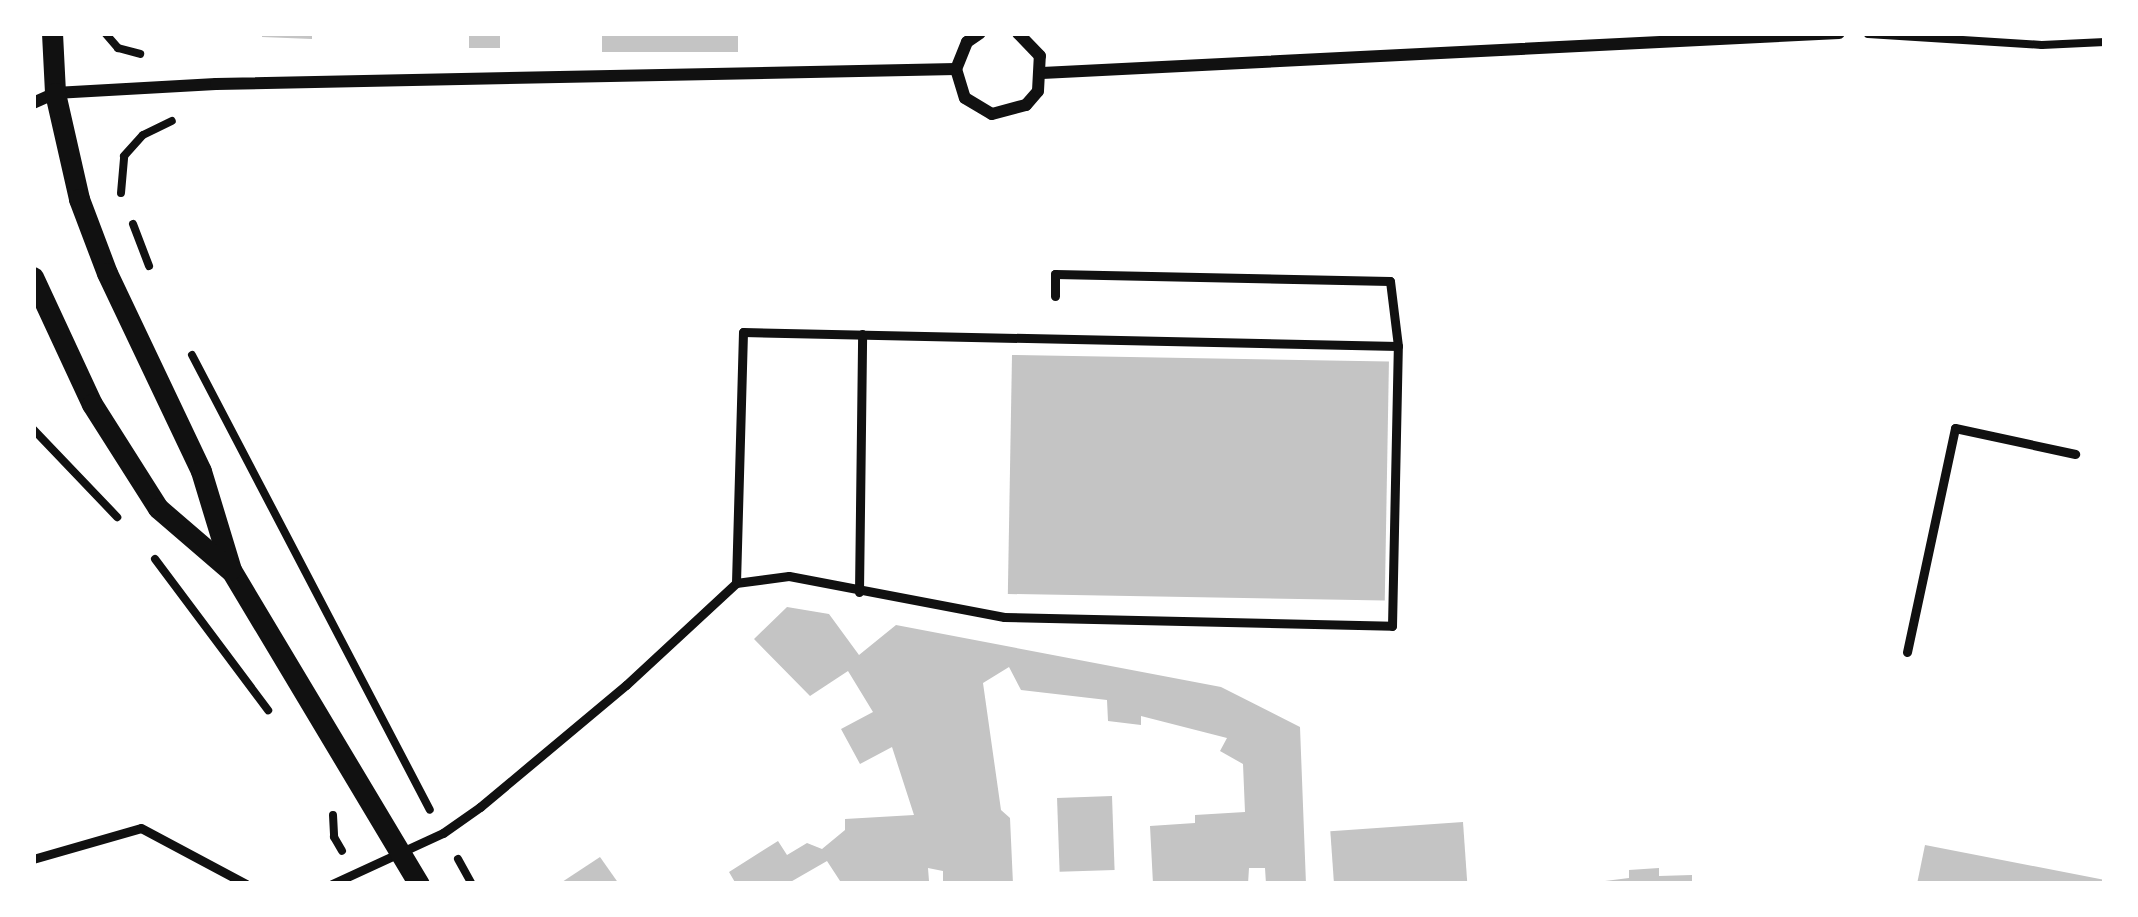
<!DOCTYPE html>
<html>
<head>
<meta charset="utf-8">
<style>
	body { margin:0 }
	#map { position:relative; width:2138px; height:917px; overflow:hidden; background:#fff; font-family:Manrope,sans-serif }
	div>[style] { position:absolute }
	.building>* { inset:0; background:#c4c4c4; transform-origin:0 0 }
	.path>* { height:8px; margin:-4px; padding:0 4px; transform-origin:4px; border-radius:4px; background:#111 }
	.service>* { height:9px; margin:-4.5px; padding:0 4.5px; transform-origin:4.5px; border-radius:4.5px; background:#111 }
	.minor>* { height:12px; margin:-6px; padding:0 6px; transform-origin:6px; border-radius:6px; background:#111 }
	.tertiary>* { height:21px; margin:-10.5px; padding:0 10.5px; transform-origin:10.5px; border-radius:10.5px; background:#111 }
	span { translate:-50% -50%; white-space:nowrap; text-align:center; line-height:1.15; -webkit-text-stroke:12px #fff; paint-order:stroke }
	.frame { position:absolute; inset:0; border:36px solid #fff; pointer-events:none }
</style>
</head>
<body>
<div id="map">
	<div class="building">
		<i style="clip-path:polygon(262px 33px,312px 33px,312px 39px,262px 37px)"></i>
		<i style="left:469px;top:33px;width:31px;height:15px"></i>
		<i style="left:602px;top:33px;width:136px;height:19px"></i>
		<i style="left:1012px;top:355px;width:377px;height:239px;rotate:1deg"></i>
		<i style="clip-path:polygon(787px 607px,829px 614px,859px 655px,896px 625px,1221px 687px,1300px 727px,1306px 884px,1266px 884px,1265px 868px,1249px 868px,1248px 884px,1153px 884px,1150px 826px,1195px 823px,1195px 815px,1245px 812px,1243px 764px,1220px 751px,1227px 738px,1141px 716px,1141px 725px,1108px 721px,1107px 700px,1021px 690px,1009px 667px,983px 683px,1001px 810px,1010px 818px,1013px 884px,943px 884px,943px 871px,928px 868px,929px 881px,918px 884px,842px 884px,827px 861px,787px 884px,736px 884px,729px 872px,778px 841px,787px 855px,807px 843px,822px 849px,845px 830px,845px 819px,914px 815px,892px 747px,860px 764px,841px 729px,873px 712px,848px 671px,810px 696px,754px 639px)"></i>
		<i style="left:1112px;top:796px;width:74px;height:55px;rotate:88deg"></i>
		<i style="left:1463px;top:822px;width:62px;height:133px;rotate:86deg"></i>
		<i style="clip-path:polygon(1925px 845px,2105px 880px,2105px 884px,1917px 884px)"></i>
		<i style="clip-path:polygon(600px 857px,619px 884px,559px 884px)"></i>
		<i style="clip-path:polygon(1659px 868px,1659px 876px,1692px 875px,1692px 884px,1581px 884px,1629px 878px,1629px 870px)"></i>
	</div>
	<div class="path">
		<i style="left:105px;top:33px;width:20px;rotate:49deg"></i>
		<i style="left:118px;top:48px;width:23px;rotate:15deg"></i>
		<i style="left:1868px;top:34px;width:174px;rotate:3.6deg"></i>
		<i style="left:2042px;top:45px;width:63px;rotate:-2.7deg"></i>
		<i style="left:121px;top:193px;width:37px;rotate:-85deg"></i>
		<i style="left:124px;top:156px;width:28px;rotate:-48deg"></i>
		<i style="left:143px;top:135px;width:32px;rotate:-26deg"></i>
		<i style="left:133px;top:224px;width:45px;rotate:69.1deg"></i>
		<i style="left:192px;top:355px;width:513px;rotate:62.39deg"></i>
		<i style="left:33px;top:429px;width:122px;rotate:46.3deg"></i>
		<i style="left:155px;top:559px;width:189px;rotate:53.2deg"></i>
		<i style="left:333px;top:815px;width:22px;rotate:87deg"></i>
		<i style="left:334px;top:837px;width:16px;rotate:60deg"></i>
		<i style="left:458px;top:859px;width:29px;rotate:61deg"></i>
	</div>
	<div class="service">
		<i style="left:1055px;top:296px;width:22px;rotate:-90deg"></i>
		<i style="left:1055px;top:274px;width:335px;rotate:1.2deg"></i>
		<i style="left:1390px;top:281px;width:65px;rotate:83deg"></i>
		<i style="left:859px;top:592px;width:258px;rotate:-89.3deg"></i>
		<i style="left:1907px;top:652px;width:229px;rotate:-77.9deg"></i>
		<i style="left:1955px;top:428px;width:123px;rotate:12.2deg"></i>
		<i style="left:33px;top:859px;width:112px;rotate:-16deg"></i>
		<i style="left:141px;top:828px;width:119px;rotate:28.1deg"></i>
		<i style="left:332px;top:884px;width:122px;rotate:-24.7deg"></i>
		<i style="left:443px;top:833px;width:45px;rotate:-35.1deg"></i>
		<i style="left:480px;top:807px;width:190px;rotate:-39.9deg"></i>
		<i style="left:626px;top:685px;width:150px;rotate:-42.8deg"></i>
		<i style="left:736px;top:583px;width:53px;rotate:-7.5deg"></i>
		<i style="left:789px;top:576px;width:219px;rotate:10.8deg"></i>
		<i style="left:1004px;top:617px;width:388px;rotate:1.3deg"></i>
		<i style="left:1392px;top:626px;width:280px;rotate:-88.8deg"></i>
		<i style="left:1398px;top:346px;width:655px;rotate:-178.78deg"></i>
		<i style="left:743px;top:332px;width:251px;rotate:91.6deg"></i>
	</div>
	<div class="minor">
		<i style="left:980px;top:33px;width:16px;rotate:145deg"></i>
		<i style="left:967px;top:42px;width:29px;rotate:112deg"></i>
		<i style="left:956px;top:69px;width:30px;rotate:73deg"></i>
		<i style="left:965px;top:98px;width:31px;rotate:31deg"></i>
		<i style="left:992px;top:114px;width:35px;rotate:-15deg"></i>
		<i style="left:1026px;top:105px;width:18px;rotate:-49deg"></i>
		<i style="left:1038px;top:91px;width:35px;rotate:-87deg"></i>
		<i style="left:1040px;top:56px;width:32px;rotate:-134deg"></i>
		<i style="left:1042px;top:73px;width:798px;rotate:-2.87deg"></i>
		<i style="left:33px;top:103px;width:24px;rotate:-24deg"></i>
		<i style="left:55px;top:93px;width:161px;rotate:-3.2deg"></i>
		<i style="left:216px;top:84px;width:740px;rotate:-1.16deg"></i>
	</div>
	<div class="tertiary">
		<i style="left:52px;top:33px;width:60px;rotate:87.1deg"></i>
		<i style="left:55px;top:93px;width:109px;rotate:77.2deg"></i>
		<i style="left:79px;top:199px;width:79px;rotate:69.3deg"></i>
		<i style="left:107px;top:273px;width:219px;rotate:64.6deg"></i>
		<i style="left:201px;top:471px;width:103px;rotate:73.1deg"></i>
		<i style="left:231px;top:570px;width:366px;rotate:59.1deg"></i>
		<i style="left:33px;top:277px;width:140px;rotate:65.1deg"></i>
		<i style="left:92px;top:404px;width:123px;rotate:57.6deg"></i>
		<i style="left:158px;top:508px;width:95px;rotate:40.7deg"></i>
	</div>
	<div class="frame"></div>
</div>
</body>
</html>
